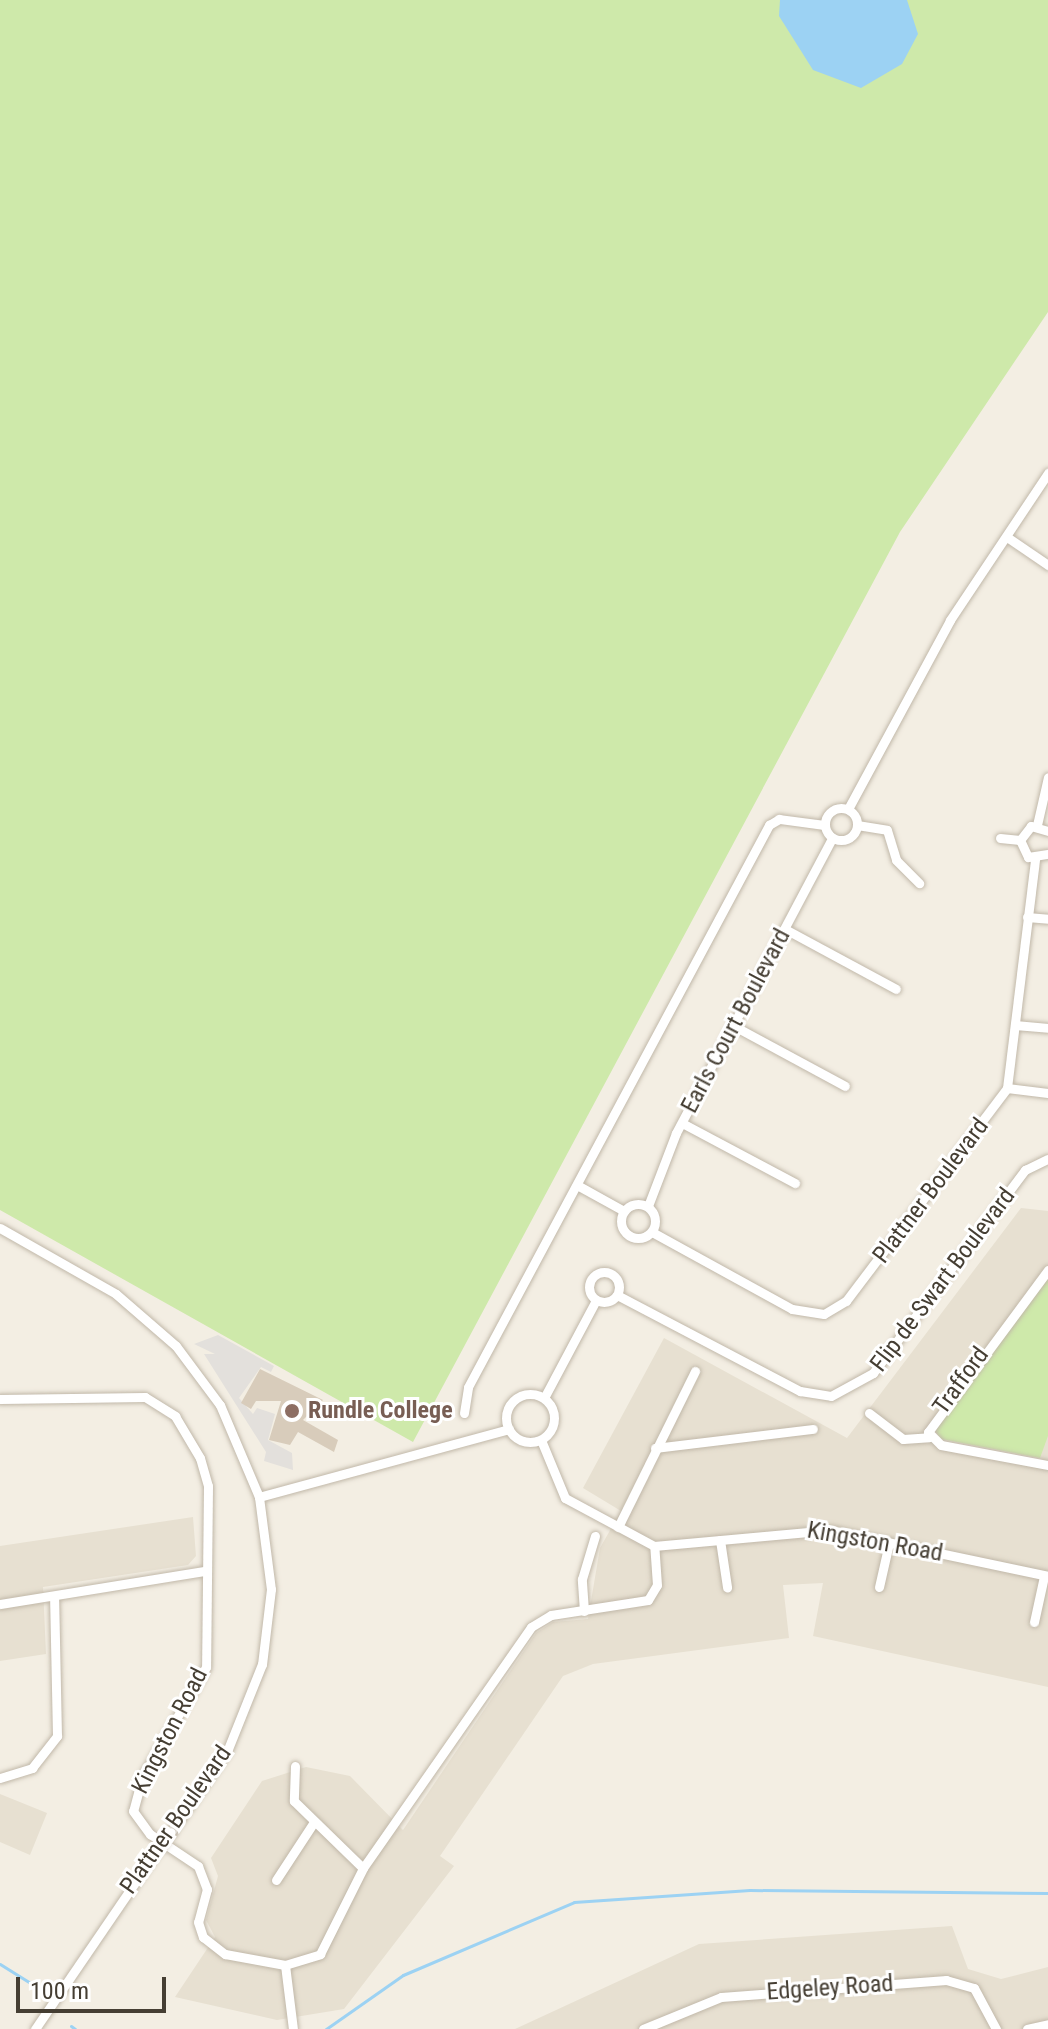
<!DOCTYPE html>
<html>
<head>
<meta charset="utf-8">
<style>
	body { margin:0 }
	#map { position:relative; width:1048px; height:2029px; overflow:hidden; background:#f3eee3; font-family:"Roboto Condensed",sans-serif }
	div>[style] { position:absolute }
	.residential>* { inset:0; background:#e7e0d1 }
	.green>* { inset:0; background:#cee9aa }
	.parking>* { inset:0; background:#e3e0dc }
	.water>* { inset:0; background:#9cd2f3 }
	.stream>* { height:3px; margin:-1.5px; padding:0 1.5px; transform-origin:1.5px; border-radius:1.5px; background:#9cd2f3 }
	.building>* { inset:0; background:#d8ccbb }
	.roads { filter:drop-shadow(0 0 2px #c1b8a9) drop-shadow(0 0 2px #c1b8a9) }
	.minor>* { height:9px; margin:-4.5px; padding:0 4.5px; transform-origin:4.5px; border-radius:4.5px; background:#fff }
	.minor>.ring { margin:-4.5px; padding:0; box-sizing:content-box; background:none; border:9px solid #fff; border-radius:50% }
	.bridges { filter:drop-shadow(0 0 2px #c1b8a9) drop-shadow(0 0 2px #c1b8a9) }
	.minor-bridge>* { height:9px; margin:-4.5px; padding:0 4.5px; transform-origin:4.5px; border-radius:4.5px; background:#fff }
	.dots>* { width:22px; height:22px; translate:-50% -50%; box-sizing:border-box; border:4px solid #fff; border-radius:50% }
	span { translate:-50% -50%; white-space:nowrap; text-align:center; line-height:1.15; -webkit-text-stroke:6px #fff; paint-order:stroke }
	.street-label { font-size:24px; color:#453e33 }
	.education-label { font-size:24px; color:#785e54; font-weight:700 }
	.left { translate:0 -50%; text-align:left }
	.scale { position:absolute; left:16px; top:1977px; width:150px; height:36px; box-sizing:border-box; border:4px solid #453e33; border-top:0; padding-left:10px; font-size:24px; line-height:28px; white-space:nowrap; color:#453e33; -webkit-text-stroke:6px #fff; paint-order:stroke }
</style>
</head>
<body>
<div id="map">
	<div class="residential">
		<i style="clip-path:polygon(1021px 1208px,1048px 1211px,1048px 1687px,813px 1636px,823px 1583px,783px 1585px,789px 1638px,593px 1664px,563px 1676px,440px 1856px,454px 1866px,344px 2009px,277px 2020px,175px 1997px,215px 1937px,206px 1920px,218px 1876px,211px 1858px,262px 1781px,306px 1767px,350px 1776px,403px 1830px,536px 1633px,553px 1622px,588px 1619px,600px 1548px,621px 1511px,583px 1488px,664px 1338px,847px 1438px)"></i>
		<i style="clip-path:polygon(193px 1517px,196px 1556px,188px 1565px,43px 1587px,46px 1654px,0 1661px,0 1546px)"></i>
		<i style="clip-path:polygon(0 1794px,47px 1813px,30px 1855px,0 1842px)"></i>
		<i style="clip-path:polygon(952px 1926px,968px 1969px,1001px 1979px,1048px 1967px,1048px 2029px,515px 2029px,699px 1944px)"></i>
	</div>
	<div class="green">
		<i style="clip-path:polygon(0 0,1048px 0,1048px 312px,900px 532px,413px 1442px,0 1210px)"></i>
		<i style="clip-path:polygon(1048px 1279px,1048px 1436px,1040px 1458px,941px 1439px,934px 1429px)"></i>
	</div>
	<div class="parking">
		<i style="clip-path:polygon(218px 1335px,274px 1366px,271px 1372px,261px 1367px,239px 1398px,253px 1414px,257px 1408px,275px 1414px,268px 1440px,292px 1453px,293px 1470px,264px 1461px,266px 1452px,204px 1354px,215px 1354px,194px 1344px)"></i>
	</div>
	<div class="water">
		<i style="clip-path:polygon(780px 0,907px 0,918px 34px,902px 64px,861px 88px,813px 70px,779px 16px)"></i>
	</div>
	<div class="stream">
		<i style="left:0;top:1964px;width:51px;rotate:32.1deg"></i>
		<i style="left:71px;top:2026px;width:5px;rotate:37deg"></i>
		<i style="left:326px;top:2029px;width:94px;rotate:-35deg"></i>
		<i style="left:403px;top:1975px;width:186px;rotate:-23.1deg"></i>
		<i style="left:574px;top:1902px;width:176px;rotate:-3.9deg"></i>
		<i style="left:750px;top:1890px;width:298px;rotate:0.6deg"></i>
	</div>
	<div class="building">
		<i style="clip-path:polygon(260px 1369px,323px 1400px,303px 1420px,338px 1440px,334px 1452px,298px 1432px,290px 1445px,269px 1440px,281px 1401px,256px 1401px,251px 1409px,241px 1403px)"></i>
	</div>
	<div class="roads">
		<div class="minor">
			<i style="left:1007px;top:537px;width:50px;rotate:34.3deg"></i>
			<i class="ring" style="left:825px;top:808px;width:23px;height:23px"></i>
			<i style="left:848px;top:809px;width:215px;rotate:-61.6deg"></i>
			<i style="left:950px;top:620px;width:177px;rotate:-56.3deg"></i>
			<i style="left:857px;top:825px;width:30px;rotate:9deg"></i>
			<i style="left:887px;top:830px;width:31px;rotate:73deg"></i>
			<i style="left:896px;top:860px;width:33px;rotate:45deg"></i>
			<i style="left:1037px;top:825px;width:49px;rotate:-77.1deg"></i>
			<i style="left:1048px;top:831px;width:18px;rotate:-164deg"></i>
			<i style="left:1031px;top:826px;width:18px;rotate:128deg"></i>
			<i style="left:1020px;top:840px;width:19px;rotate:65deg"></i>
			<i style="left:1028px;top:857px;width:20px;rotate:-9deg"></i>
			<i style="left:1000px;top:838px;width:20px;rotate:6deg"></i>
			<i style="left:1027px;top:917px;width:21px;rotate:5deg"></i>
			<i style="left:785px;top:929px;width:126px;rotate:28.4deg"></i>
			<i style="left:1015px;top:1025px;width:33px;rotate:5deg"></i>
			<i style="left:734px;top:1026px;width:126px;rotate:28.4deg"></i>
			<i style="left:1007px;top:1088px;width:41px;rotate:7deg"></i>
			<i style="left:682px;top:1123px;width:128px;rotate:28deg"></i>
			<i style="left:577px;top:1185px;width:54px;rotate:29deg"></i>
			<i class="ring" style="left:621px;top:1204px;width:25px;height:25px"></i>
			<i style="left:648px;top:1206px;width:78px;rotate:-69deg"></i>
			<i style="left:676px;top:1133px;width:334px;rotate:-62.1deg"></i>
			<i style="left:0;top:1228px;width:133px;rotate:29.6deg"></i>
			<i style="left:116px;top:1294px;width:79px;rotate:40.9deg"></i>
			<i style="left:176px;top:1346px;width:74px;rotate:53.3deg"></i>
			<i style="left:220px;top:1405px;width:100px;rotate:67deg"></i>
			<i style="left:259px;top:1497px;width:93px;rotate:82.6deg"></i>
			<i style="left:271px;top:1589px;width:76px;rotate:96.8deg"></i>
			<i style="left:262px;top:1664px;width:92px;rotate:111.8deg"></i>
			<i style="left:228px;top:1749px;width:101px;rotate:124.5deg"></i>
			<i style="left:652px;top:1232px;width:160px;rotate:28.8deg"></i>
			<i style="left:792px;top:1309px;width:32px;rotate:9deg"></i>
			<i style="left:824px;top:1314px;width:26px;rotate:-31deg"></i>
			<i style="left:846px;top:1301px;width:267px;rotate:-52.9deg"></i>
			<i style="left:1007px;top:1088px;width:231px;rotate:-83deg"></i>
			<i style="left:1048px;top:1270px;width:202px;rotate:126.5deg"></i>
			<i style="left:928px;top:1432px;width:18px;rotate:45deg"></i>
			<i style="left:941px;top:1445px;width:109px;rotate:10.6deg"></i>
			<i class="ring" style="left:589px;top:1272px;width:21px;height:21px"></i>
			<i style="left:617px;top:1295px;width:207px;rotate:27.7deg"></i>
			<i style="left:800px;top:1391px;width:31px;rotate:9deg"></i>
			<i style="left:831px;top:1396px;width:48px;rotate:-28.7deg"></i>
			<i style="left:873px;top:1373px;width:254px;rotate:-53.2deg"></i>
			<i style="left:1025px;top:1170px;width:25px;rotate:-26deg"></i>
			<i class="ring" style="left:506px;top:1394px;width:39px;height:39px"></i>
			<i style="left:544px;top:1398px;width:111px;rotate:-62deg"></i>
			<i style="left:0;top:1399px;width:145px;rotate:-0.8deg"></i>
			<i style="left:145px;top:1397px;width:36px;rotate:32deg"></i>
			<i style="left:175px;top:1416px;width:49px;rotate:59.2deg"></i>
			<i style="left:200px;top:1458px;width:29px;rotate:74deg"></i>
			<i style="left:208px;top:1486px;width:181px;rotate:90.6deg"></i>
			<i style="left:206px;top:1667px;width:128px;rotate:120deg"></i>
			<i style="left:142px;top:1778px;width:34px;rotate:105deg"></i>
			<i style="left:133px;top:1811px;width:29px;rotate:54deg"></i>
			<i style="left:150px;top:1834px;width:58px;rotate:33.7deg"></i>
			<i style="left:198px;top:1866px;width:25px;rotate:69deg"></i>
			<i style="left:207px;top:1889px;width:34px;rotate:105deg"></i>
			<i style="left:198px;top:1922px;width:16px;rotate:72deg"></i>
			<i style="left:203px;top:1937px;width:28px;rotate:38deg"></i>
			<i style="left:225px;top:1954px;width:61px;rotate:10.4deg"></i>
			<i style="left:285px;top:1965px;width:37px;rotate:-17deg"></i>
			<i style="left:320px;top:1954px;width:96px;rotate:-63.4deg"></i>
			<i style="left:363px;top:1868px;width:294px;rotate:-55.1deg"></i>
			<i style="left:531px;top:1627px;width:23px;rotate:-31deg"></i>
			<i style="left:551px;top:1615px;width:98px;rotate:-8.8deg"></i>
			<i style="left:648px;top:1600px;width:17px;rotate:-59deg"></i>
			<i style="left:657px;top:1585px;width:39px;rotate:-94deg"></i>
			<i style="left:464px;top:1413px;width:26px;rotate:-81deg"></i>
			<i style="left:468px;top:1387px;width:638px;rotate:-61.83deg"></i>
			<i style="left:769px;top:825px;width:12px;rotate:-31deg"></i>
			<i style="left:779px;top:819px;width:45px;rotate:7.6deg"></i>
			<i style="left:869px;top:1413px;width:43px;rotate:37.4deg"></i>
			<i style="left:903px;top:1439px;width:26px;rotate:-4deg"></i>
			<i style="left:541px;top:1440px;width:63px;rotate:67.5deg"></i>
			<i style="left:565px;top:1498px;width:101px;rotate:28.3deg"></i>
			<i style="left:654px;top:1546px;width:177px;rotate:-5.2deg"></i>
			<i style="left:830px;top:1530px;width:223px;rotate:11.9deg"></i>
			<i style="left:655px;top:1448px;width:159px;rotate:-6.9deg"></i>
			<i style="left:259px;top:1497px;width:259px;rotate:-15.2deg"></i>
			<i style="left:618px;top:1527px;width:174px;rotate:-63.7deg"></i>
			<i style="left:720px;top:1540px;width:48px;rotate:81.5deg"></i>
			<i style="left:879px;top:1587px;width:45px;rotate:-77.2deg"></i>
			<i style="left:0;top:1604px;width:207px;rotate:-9.2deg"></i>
			<i style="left:584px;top:1611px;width:32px;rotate:-94deg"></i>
			<i style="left:582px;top:1579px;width:45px;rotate:-73.2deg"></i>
			<i style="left:1034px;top:1622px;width:47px;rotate:-77.7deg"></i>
			<i style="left:295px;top:1766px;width:35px;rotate:92deg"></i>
			<i style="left:294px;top:1801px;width:96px;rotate:44.2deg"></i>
			<i style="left:0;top:1778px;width:34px;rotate:-17deg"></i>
			<i style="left:32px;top:1768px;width:41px;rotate:-52deg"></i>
			<i style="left:57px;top:1736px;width:139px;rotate:-91.2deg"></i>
			<i style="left:276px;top:1880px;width:69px;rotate:-56.8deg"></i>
			<i style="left:285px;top:1965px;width:64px;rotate:82.9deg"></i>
			<i style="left:35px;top:2029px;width:218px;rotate:-55.7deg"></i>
			<i style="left:643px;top:2029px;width:84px;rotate:-22.3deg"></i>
			<i style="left:721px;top:1997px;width:226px;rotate:-4.3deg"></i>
			<i style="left:946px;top:1980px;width:29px;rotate:16deg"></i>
			<i style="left:974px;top:1988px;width:47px;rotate:61.8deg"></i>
			<i style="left:1027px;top:2029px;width:22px;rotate:-13deg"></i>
		</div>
	</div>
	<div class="bridges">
		<div class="minor-bridge">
			<i style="left:158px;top:1849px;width:21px;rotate:-53deg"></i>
		</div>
	</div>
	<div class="dots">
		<i style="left:292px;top:1411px;background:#8d6e63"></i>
	</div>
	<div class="street-label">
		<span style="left:736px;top:1021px;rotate:-62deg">Earls Court Boulevard</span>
		<span style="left:931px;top:1191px;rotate:-53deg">Plattner Boulevard</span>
		<span style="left:943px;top:1280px;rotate:-53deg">Flip de Swart Boulevard</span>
		<span style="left:961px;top:1381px;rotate:-54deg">Trafford</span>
		<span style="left:875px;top:1542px;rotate:10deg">Kingston Road</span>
		<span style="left:170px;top:1731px;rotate:-63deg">Kingston Road</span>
		<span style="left:176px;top:1820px;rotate:-55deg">Plattner Boulevard</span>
		<span style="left:830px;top:1988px;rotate:-4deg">Edgeley Road</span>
	</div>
	<div class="education-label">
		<span class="left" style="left:308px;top:1411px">Rundle College</span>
	</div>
	<div class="scale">100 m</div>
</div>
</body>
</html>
